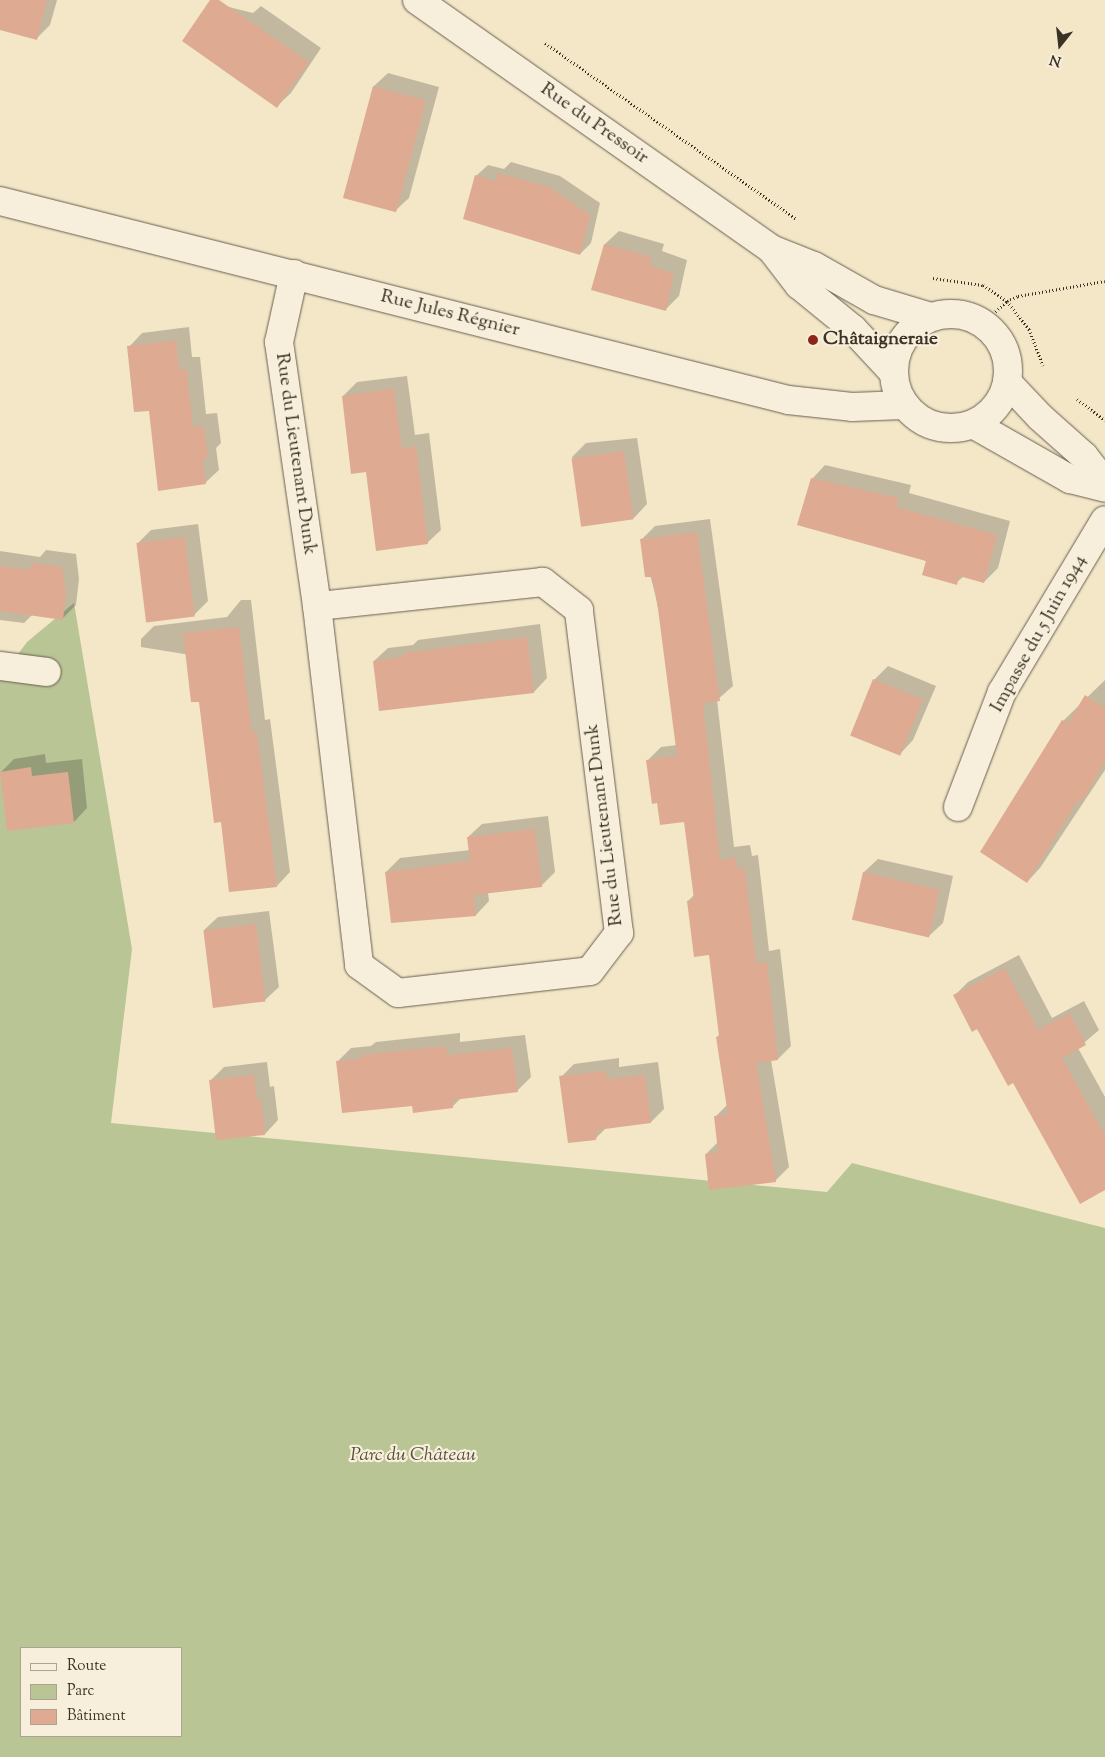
<!DOCTYPE html>
<html>
<head>
<meta charset="utf-8">
<style>
	body { margin:0 }
	#map { position:relative; width:1105px; height:1757px; overflow:hidden; background:#f3e7c8; font-family:"Sorts Mill Goudy",serif }
	div>[style] { position:absolute }
	.green>* { inset:0; background:#bac596 }
	.shadow>* { inset:0; background:#0003 }
	.building>* { inset:0; background:#deaa92; transform-origin:0 0 }
	.path>* { height:3px; margin-top:-1.5px; transform-origin:0; background:repeating-linear-gradient(90deg,#3b3125 0 1px,transparent 0 3.5px) }
	.roads { filter:drop-shadow(0 0 1px #695e4e) drop-shadow(0 0 1px #695e4e) }
	.minor>* { height:28px; margin:-14px; padding:0 14px; transform-origin:14px; border-radius:14px; background:#f7efdb }
	.tertiary>* { height:28px; margin:-14px; padding:0 14px; transform-origin:14px; border-radius:14px; background:#f7efdb }
	.tertiary>.ring { margin:-14px; padding:0; box-sizing:content-box; background:none; border:28px solid #f7efdb; border-radius:50% }
	.dots>* { width:14px; height:14px; translate:-50% -50%; box-sizing:border-box; border:2px solid #f7efdb; border-radius:50% }
	span { translate:-50% -50%; white-space:nowrap; text-align:center; line-height:1.15; -webkit-text-stroke:4.5px #f7efdb; paint-order:stroke }
	.street-label { font-size:19px; color:#3b3125 }
	.poi-label { font-size:19px; color:#3b3125; font-weight:700 }
	.left { translate:0 -50%; text-align:left }
	.park-label { font-size:19px; color:#544f3c; font-style:italic }
	.legend { position:absolute; left:20px; top:1647px; width:162px; height:90px; box-sizing:border-box; background:#f7efdb; border:1px solid #aca392; margin:0; padding:6px 9px; list-style:none; font-size:15px; color:#3b3125 }
	.legend li { display:flex; align-items:center; gap:10px; height:25px }
	.legend b { width:25px; border:1px solid #aca392 }
	.north { position:absolute; left:1035px; top:20px; width:50px; height:50px; -webkit-text-stroke:4px #f7efdb; paint-order:stroke; rotate:196deg; font-size:14px; font-weight:700; line-height:20px; text-align:center; color:#3b3125 }
	.north::after { content:''; display:block; margin:auto; width:18px; height:22px; background:#3b3125; clip-path:polygon(50% 0,100% 100%,50% 72%,0 100%) }
</style>
</head>
<body>
<div id="map">
	<div class="green">
		<i style="clip-path:polygon(evenodd,74px 603px,132px 949px,111px 1123px,827px 1192px,852px 1163px,1105px 1228px,1105px 1757px,0 1757px,0 678px,27px 642px,74px 603px,21px 1648px,181px 1648px,181px 1736px,21px 1736px,21px 1648px)"></i>
	</div>
	<div class="shadow">
		<i style="clip-path:polygon(0 0,57px 0,50px 25px,36px 39px,0 29px)"></i>
		<i style="clip-path:polygon(213px 3px,253px 13px,261px 6px,321px 48px,291px 93px,277px 106px)"></i>
		<i style="clip-path:polygon(388px 73px,439px 87px,409px 198px,395px 211px,344px 197px,374px 86px)"></i>
		<i style="clip-path:polygon(511px 162px,560px 176px,600px 203px,591px 243px,580px 254px,476px 176px,488px 165px,504px 169px)"></i>
		<i style="clip-path:polygon(619px 231px,664px 244px,662px 251px,687px 260px,679px 296px,665px 310px,593px 289px,605px 244px)"></i>
		<i style="clip-path:polygon(189px 327px,192px 357px,200px 357px,206px 414px,217px 413px,221px 443px,216px 448px,219px 470px,205px 483px,150px 409px,129px 347px,142px 333px)"></i>
		<i style="clip-path:polygon(407px 376px,415px 435px,429px 433px,441px 530px,427px 543px,367px 471px,343px 396px,357px 382px)"></i>
		<i style="clip-path:polygon(637px 438px,647px 504px,634px 518px,572px 457px,586px 443px)"></i>
		<i style="clip-path:polygon(825px 465px,911px 485px,909px 493px,1010px 521px,998px 568px,984px 582px,964px 576px,956px 583px,812px 479px)"></i>
		<i style="clip-path:polygon(710px 519px,733px 686px,717px 700px,734px 847px,750px 845px,752px 856px,758px 855px,769px 951px,780px 949px,791px 1046px,778px 1059px,771px 1060px,789px 1167px,775px 1181px,706px 1154px,718px 1142px,715px 1117px,727px 1105px,717px 1037px,720px 1034px,710px 954px,688px 901px,694px 895px,686px 821px,658px 802px,648px 760px,661px 747px,677px 745px,659px 609px,641px 540px,655px 526px)"></i>
		<i style="clip-path:polygon(198px 524px,208px 601px,194px 615px,137px 544px,151px 530px)"></i>
		<i style="clip-path:polygon(46px 550px,76px 554px,79px 579px,76px 605px,63px 618px,33px 614px,24px 623px,0 620px,0 551px,40px 557px)"></i>
		<i style="clip-path:polygon(241px 600px,251px 600px,265px 720px,270px 719px,290px 872px,277px 886px,221px 660px,141px 647px,141px 639px,154px 626px,227px 617px)"></i>
		<i style="clip-path:polygon(540px 624px,547px 678px,534px 692px,374px 661px,388px 648px,413px 645px,418px 640px)"></i>
		<i style="clip-path:polygon(888px 666px,936px 686px,913px 740px,900px 754px,874px 680px)"></i>
		<i style="clip-path:polygon(1105px 680px,1105px 770px,1040px 868px,1027px 882px,1063px 721px)"></i>
		<i style="clip-path:polygon(45px 754px,46px 763px,82px 759px,87px 808px,74px 822px,1px 772px,14px 759px)"></i>
		<i style="clip-path:polygon(548px 816px,555px 872px,541px 886px,488px 892px,489px 901px,476px 915px,386px 872px,400px 858px,470px 850px,468px 837px,482px 824px)"></i>
		<i style="clip-path:polygon(878px 859px,953px 876px,943px 923px,929px 936px,854px 919px,864px 872px)"></i>
		<i style="clip-path:polygon(269px 911px,279px 987px,265px 1000px,204px 930px,218px 917px)"></i>
		<i style="clip-path:polygon(1019px 955px,1052px 1018px,1084px 1001px,1099px 1030px,1078px 1048px,1105px 1097px,1105px 1188px,1014px 1082px,954px 996px,968px 982px)"></i>
		<i style="clip-path:polygon(460px 1033px,460px 1042px,525px 1035px,531px 1077px,518px 1090px,462px 1097px,453px 1106px,413px 1104px,337px 1062px,351px 1048px,371px 1046px,376px 1042px)"></i>
		<i style="clip-path:polygon(619px 1058px,619px 1067px,658px 1062px,664px 1109px,651px 1122px,607px 1127px,596px 1138px,561px 1077px,574px 1064px)"></i>
		<i style="clip-path:polygon(267px 1062px,270px 1087px,274px 1086px,278px 1120px,265px 1134px,210px 1081px,224px 1067px)"></i>
	</div>
	<div class="building">
		<i style="clip-path:polygon(0 0,47px 0,37px 40px,0 30px)"></i>
		<i style="clip-path:polygon(210px 0,219px 0,309px 62px,277px 108px,182px 41px)"></i>
		<i style="left:373px;top:86px;width:55px;height:116px;rotate:15deg"></i>
		<i style="clip-path:polygon(498px 173px,549px 187px,590px 215px,580px 255px,463px 219px,475px 175px,496px 181px)"></i>
		<i style="clip-path:polygon(604px 244px,652px 257px,649px 265px,674px 274px,666px 311px,591px 290px)"></i>
		<i style="clip-path:polygon(176px 340px,179px 370px,187px 370px,193px 427px,204px 426px,208px 458px,203px 459px,206px 484px,158px 491px,149px 411px,134px 412px,127px 346px)"></i>
		<i style="clip-path:polygon(394px 388px,402px 448px,416px 446px,428px 544px,376px 551px,366px 472px,351px 474px,342px 396px)"></i>
		<i style="left:624px;top:451px;width:69px;height:53px;rotate:82deg"></i>
		<i style="clip-path:polygon(811px 478px,899px 498px,896px 507px,997px 535px,984px 583px,959px 576px,957px 585px,922px 575px,926px 561px,797px 525px)"></i>
		<i style="clip-path:polygon(697px 532px,720px 701px,703px 703px,720px 860px,736px 857px,738px 869px,745px 868px,756px 963px,767px 962px,778px 1060px,756px 1063px,776px 1182px,709px 1190px,705px 1154px,718px 1152px,714px 1116px,728px 1115px,716px 1037px,719px 1036px,709px 955px,694px 957px,687px 901px,694px 899px,684px 822px,660px 825px,657px 803px,652px 804px,646px 760px,677px 756px,658px 609px,652px 577px,645px 577px,640px 539px)"></i>
		<i style="left:185px;top:537px;width:80px;height:49px;rotate:83deg"></i>
		<i style="clip-path:polygon(32px 563px,62px 567px,66px 594px,63px 620px,0 611px,0 566px,30px 570px)"></i>
		<i style="clip-path:polygon(239px 627px,252px 733px,257px 732px,277px 887px,229px 892px,221px 822px,214px 823px,199px 702px,191px 702px,183px 633px)"></i>
		<i style="clip-path:polygon(527px 637px,534px 693px,379px 711px,373px 661px,403px 657px,403px 653px)"></i>
		<i style="left:873px;top:679px;width:54px;height:61px;rotate:22deg"></i>
		<i style="clip-path:polygon(1085px 695px,1105px 708px,1105px 761px,1082px 802px,1078px 800px,1027px 883px,980px 852px,1062px 720px,1068px 723px)"></i>
		<i style="clip-path:polygon(31px 767px,32px 776px,68px 772px,74px 823px,7px 831px,0 772px)"></i>
		<i style="clip-path:polygon(535px 829px,542px 887px,474px 895px,476px 916px,391px 923px,385px 872px,470px 861px,467px 837px)"></i>
		<i style="left:863px;top:872px;width:79px;height:49px;rotate:13deg"></i>
		<i style="left:256px;top:924px;width:78px;height:53px;rotate:83deg"></i>
		<i style="clip-path:polygon(1005px 968px,1038px 1030px,1070px 1013px,1086px 1045px,1062px 1058px,1105px 1135px,1105px 1190px,1080px 1204px,1013px 1083px,1008px 1086px,977px 1029px,972px 1032px,953px 995px)"></i>
		<i style="clip-path:polygon(446px 1046px,447px 1055px,512px 1048px,518px 1092px,453px 1100px,453px 1108px,413px 1113px,412px 1106px,342px 1113px,336px 1061px,361px 1059px,361px 1055px)"></i>
		<i style="clip-path:polygon(606px 1071px,607px 1079px,645px 1075px,651px 1123px,597px 1130px,596px 1140px,568px 1143px,559px 1076px)"></i>
		<i style="clip-path:polygon(254px 1075px,257px 1100px,261px 1099px,265px 1135px,216px 1140px,209px 1080px)"></i>
	</div>
	<div class="path">
		<i style="left:545px;top:43px;width:307px;rotate:35deg"></i>
		<i style="left:933px;top:278px;width:50px;rotate:8deg"></i>
		<i style="left:983px;top:285px;width:29px;rotate:34deg"></i>
		<i style="left:1007px;top:301px;width:36px;rotate:52deg"></i>
		<i style="left:1029px;top:329px;width:39px;rotate:69deg"></i>
		<i style="left:982px;top:323px;width:33px;rotate:-41deg"></i>
		<i style="left:1007px;top:301px;width:12px;rotate:-24deg"></i>
		<i style="left:1018px;top:296px;width:88px;rotate:-9.8deg"></i>
		<i style="left:1077px;top:399px;width:35px;rotate:37deg"></i>
	</div>
	<div class="roads">
		<div class="minor">
			<i style="left:0;top:201px;width:813px;rotate:14.17deg"></i>
			<i style="left:788px;top:400px;width:64px;rotate:6.2deg"></i>
			<i style="left:852px;top:407px;width:52px;rotate:-2.2deg"></i>
			<i style="left:294px;top:274px;width:70px;rotate:102.4deg"></i>
			<i style="left:279px;top:342px;width:267px;rotate:81.8deg"></i>
			<i style="left:317px;top:606px;width:361px;rotate:83.3deg"></i>
			<i style="left:359px;top:965px;width:48px;rotate:35.7deg"></i>
			<i style="left:398px;top:993px;width:193px;rotate:-6.5deg"></i>
			<i style="left:590px;top:971px;width:48px;rotate:-52.7deg"></i>
			<i style="left:619px;top:933px;width:325px;rotate:-97.1deg"></i>
			<i style="left:579px;top:610px;width:46px;rotate:-142.1deg"></i>
			<i style="left:543px;top:582px;width:227px;rotate:173.9deg"></i>
			<i style="left:0;top:666px;width:47px;rotate:7.3deg"></i>
			<i style="left:958px;top:807px;width:123px;rotate:-69.1deg"></i>
			<i style="left:1002px;top:692px;width:200px;rotate:-59.1deg"></i>
		</div>
		<div class="tertiary">
			<i style="left:417px;top:0;width:433px;rotate:35.1deg"></i>
			<i style="left:771px;top:249px;width:46px;rotate:21.6deg"></i>
			<i style="left:814px;top:266px;width:69px;rotate:29.5deg"></i>
			<i style="left:874px;top:300px;width:59px;rotate:16.6deg"></i>
			<i style="left:772px;top:250px;width:44px;rotate:52.4deg"></i>
			<i style="left:799px;top:285px;width:70px;rotate:39.2deg"></i>
			<i style="left:853px;top:329px;width:59px;rotate:47.1deg"></i>
			<i class="ring" style="left:894px;top:314px;width:86px;height:86px"></i>
			<i style="left:1007px;top:382px;width:48px;rotate:46.7deg"></i>
			<i style="left:1040px;top:417px;width:59px;rotate:41.6deg"></i>
			<i style="left:1084px;top:456px;width:34px;rotate:52deg"></i>
			<i style="left:973px;top:424px;width:112px;rotate:29.6deg"></i>
			<i style="left:1070px;top:479px;width:36px;rotate:14deg"></i>
		</div>
	</div>
	<div class="dots">
		<i style="left:813px;top:340px;background:#8f2418"></i>
	</div>
	<div class="street-label">
		<span style="left:594px;top:124px;rotate:35deg">Rue du Pressoir</span>
		<span style="left:450px;top:314px;rotate:14deg">Rue Jules Régnier</span>
		<span style="left:295px;top:454px;rotate:82deg">Rue du Lieutenant Dunk</span>
		<span style="left:1039px;top:634px;rotate:-61deg">Impasse du 5 Juin 1944</span>
		<span style="left:605px;top:825px;rotate:-97deg">Rue du Lieutenant Dunk</span>
	</div>
	<div class="poi-label">
		<span class="left" style="left:823px;top:340px">Châtaigneraie</span>
	</div>
	<div class="park-label">
		<span style="left:413px;top:1456px">Parc du Château</span>
	</div>
	<ul class="legend">
	<li><b style="height:6px;background:#f7efdb"></b>Route</li>
	<li><b style="height:14px;background:#bac596"></b>Parc</li>
	<li><b style="height:14px;background:#deaa92"></b>Bâtiment</li>
	</ul>
	<div class="north">N</div>
</div>
</body>
</html>
